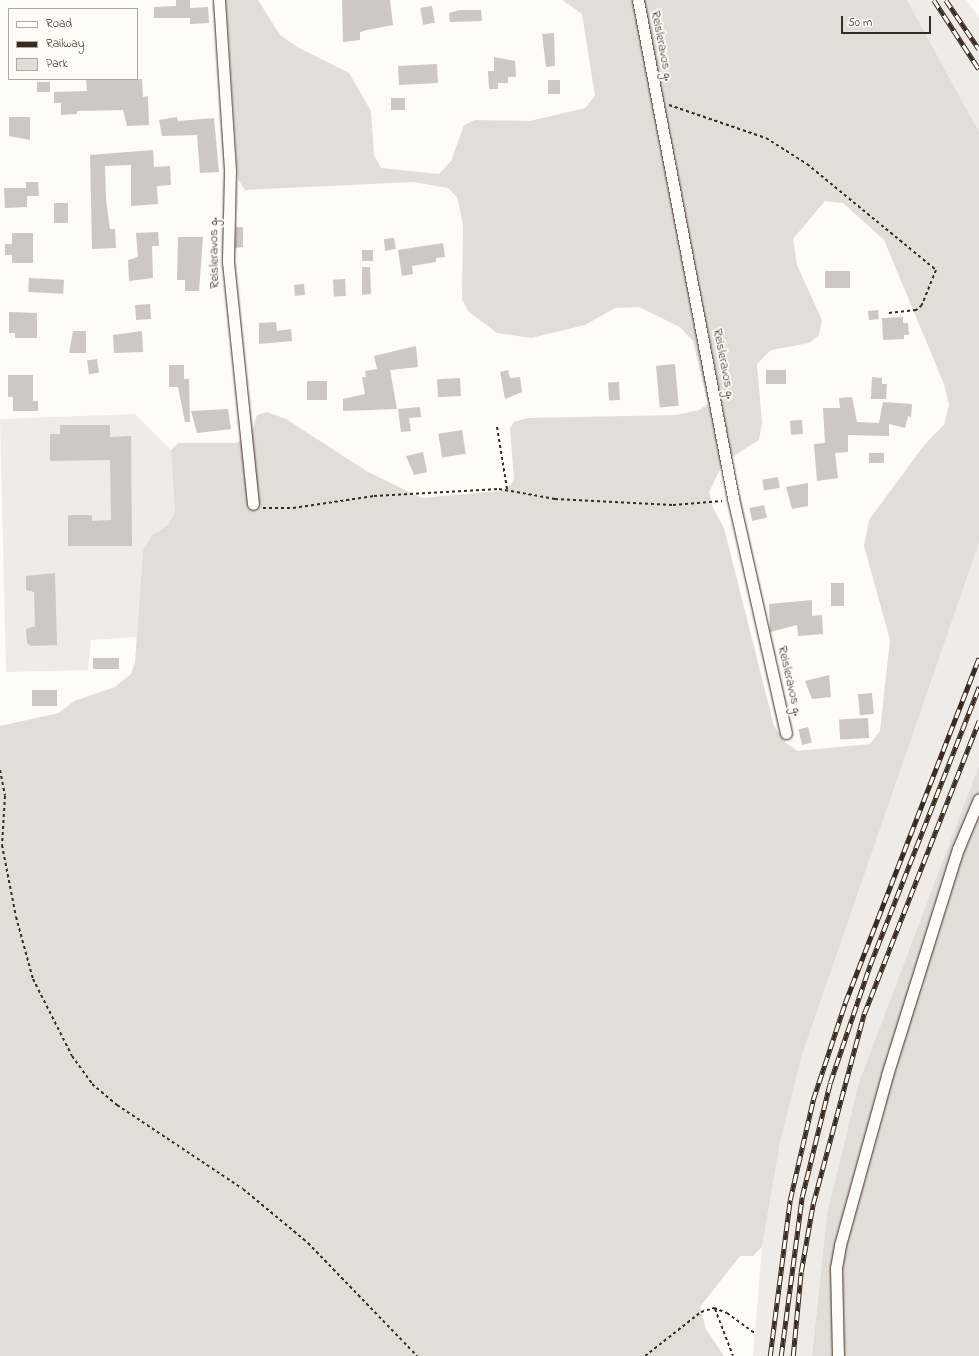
<!DOCTYPE html>
<html>
<head>
<meta charset="utf-8">
<style>
	body { margin:0 }
	#map { position:relative; width:979px; height:1356px; overflow:hidden; background:#fdfcf7; font-family:"Indie Flower",sans-serif }
	div>[style] { position:absolute }
	.built>* { inset:0; background:#efece7 }
	.green>* { inset:0; background:#e1ded7 }
	.building>* { inset:0; background:#cdc8c2; transform-origin:0 0 }
	.path>* { height:2px; margin-top:-1px; transform-origin:0; background:repeating-linear-gradient(90deg,#3b2a1e 0 3px,transparent 0 6px) }
	.roads { filter:drop-shadow(0 0 1px #3b2a1e) drop-shadow(0 0 1px #3b2a1e) }
	.minor>* { height:11px; margin:-5.5px; padding:0 5.5px; transform-origin:5.5px; border-radius:5.5px; background:#fdfcf7 }
	.rail>* { height:4.5px; margin-top:-2.25px; transform-origin:0; background:repeating-linear-gradient(90deg,#fdfcf7 0 9px,#3b2a1e 0 18px); box-sizing:border-box; border-block:1px solid #3b2a1e }
	span { translate:-50% -50%; white-space:nowrap; text-align:center; line-height:1.15; -webkit-text-stroke:4px #fdfcf7; paint-order:stroke }
	.street-label { font-size:13px; color:#3b2a1e }
	.legend { position:absolute; left:8px; top:8px; width:130px; height:72px; box-sizing:border-box; background:#fdfcf7; border:1px solid #afa8a0; margin:0; padding:5px 7px; list-style:none; font-size:12px; color:#3b2a1e }
	.legend li { display:flex; align-items:center; gap:8px; height:20px }
	.legend b { width:20px; border:1px solid #afa8a0 }
	.scale { position:absolute; left:841px; top:16px; width:90px; height:18px; box-sizing:border-box; border:2px solid #3b2a1e; border-top:0; padding-left:5px; font-size:12px; line-height:14px; white-space:nowrap; color:#3b2a1e; -webkit-text-stroke:3px #fdfcf7; paint-order:stroke }
</style>
</head>
<body>
<div id="map">
	<div class="built">
		<i style="clip-path:polygon(907px 0,966px 0,979px 17px,979px 132px)"></i>
		<i style="clip-path:polygon(135px 414px,171px 450px,175px 512px,168px 525px,152px 535px,143px 550px,137px 637px,91px 640px,88px 670px,6px 672px,0 419px)"></i>
		<i style="clip-path:polygon(979px 543px,979px 765px,859px 1082px,827px 1214px,812px 1356px,753px 1356px,762px 1247px,780px 1143px,802px 1055px)"></i>
	</div>
	<div class="green">
		<i style="clip-path:polygon(evenodd,226px 0,258px 0,280px 35px,299px 48px,349px 73px,371px 111px,374px 155px,381px 168px,439px 174px,451px 161px,464px 125px,475px 120px,530px 121px,585px 108px,595px 96px,582px 14px,562px 0,907px 0,979px 132px,979px 543px,802px 1055px,780px 1143px,762px 1247px,753px 1256px,740px 1256px,700px 1307px,706px 1329px,724px 1356px,0 1356px,0 726px,59px 713px,74px 701px,115px 687px,130px 675px,135px 663px,143px 550px,152px 535px,168px 525px,175px 512px,171px 450px,178px 443px,237px 443px,252px 431px,257px 415px,267px 412px,286px 419px,368px 472px,422px 498px,499px 491px,510px 486px,514px 479px,510px 428px,514px 422px,527px 418px,676px 415px,699px 410px,708px 404px,693px 341px,680px 327px,639px 307px,615px 308px,585px 325px,531px 338px,497px 333px,468px 311px,462px 299px,463px 224px,457px 197px,448px 188px,413px 182px,245px 190px,238px 179px,226px 0,825px 201px,843px 203px,884px 240px,944px 384px,949px 405px,944px 425px,925px 444px,869px 520px,864px 546px,890px 640px,880px 731px,870px 744px,798px 751px,786px 743px,774px 726px,724px 528px,713px 508px,709px 492px,723px 463px,759px 440px,762px 423px,757px 364px,771px 350px,809px 343px,819px 335px,822px 320px,797px 265px,793px 239px,825px 201px)"></i>
		<i style="clip-path:polygon(979px 765px,979px 1356px,812px 1356px,827px 1214px,859px 1082px)"></i>
	</div>
	<div class="building">
		<i style="clip-path:polygon(176px 0,190px 0,190px 8px,208px 7px,209px 23px,190px 24px,190px 18px,154px 18px,154px 7px,176px 6px)"></i>
		<i style="clip-path:polygon(342px 0,390px 0,393px 25px,367px 30px,360px 32px,360px 40px,343px 42px)"></i>
		<i style="left:432px;top:6px;width:17px;height:12px;rotate:80deg"></i>
		<i style="clip-path:polygon(460px 10px,481px 10px,482px 21px,450px 22px,449px 13px)"></i>
		<i style="clip-path:polygon(554px 33px,555px 66px,546px 67px,542px 34px)"></i>
		<i style="clip-path:polygon(494px 57px,515px 61px,516px 77px,508px 77px,508px 83px,498px 83px,498px 89px,489px 89px,488px 71px,494px 71px)"></i>
		<i style="left:437px;top:64px;width:19px;height:39px;rotate:87deg"></i>
		<i style="clip-path:polygon(86px 79px,142px 79px,143px 97px,148px 96px,149px 125px,127px 126px,123px 110px,77px 111px,77px 114px,61px 115px,61px 103px,54px 103px,54px 92px,87px 91px)"></i>
		<i style="left:548px;top:80px;width:12px;height:14px"></i>
		<i style="left:37px;top:82px;width:13px;height:10px"></i>
		<i style="left:391px;top:98px;width:14px;height:12px"></i>
		<i style="clip-path:polygon(9px 117px,30px 117px,30px 140px,9px 136px)"></i>
		<i style="clip-path:polygon(177px 117px,178px 121px,214px 118px,219px 172px,200px 173px,197px 135px,162px 136px,159px 120px)"></i>
		<i style="clip-path:polygon(153px 150px,154px 167px,170px 166px,171px 185px,157px 186px,158px 204px,131px 206px,131px 165px,105px 166px,106px 199px,110px 229px,115px 229px,116px 248px,92px 249px,90px 155px)"></i>
		<i style="clip-path:polygon(26px 182px,38px 182px,39px 196px,27px 196px,27px 207px,5px 208px,4px 188px,26px 188px)"></i>
		<i style="left:54px;top:203px;width:14px;height:20px"></i>
		<i style="clip-path:polygon(236px 227px,243px 227px,243px 247px,235px 248px)"></i>
		<i style="clip-path:polygon(158px 232px,159px 246px,152px 246px,153px 278px,129px 281px,128px 260px,138px 257px,136px 233px)"></i>
		<i style="clip-path:polygon(12px 233px,33px 233px,33px 263px,12px 263px,12px 255px,5px 255px,5px 244px,12px 244px)"></i>
		<i style="clip-path:polygon(178px 237px,203px 237px,199px 291px,185px 291px,185px 280px,177px 280px)"></i>
		<i style="clip-path:polygon(394px 238px,396px 249px,385px 251px,384px 239px)"></i>
		<i style="clip-path:polygon(443px 243px,445px 257px,436px 258px,436px 262px,412px 266px,413px 274px,402px 276px,398px 250px)"></i>
		<i style="left:362px;top:250px;width:11px;height:11px"></i>
		<i style="clip-path:polygon(362px 267px,370px 267px,371px 294px,362px 295px)"></i>
		<i style="left:825px;top:271px;width:25px;height:17px"></i>
		<i style="left:29px;top:278px;width:35px;height:14px;rotate:3deg"></i>
		<i style="left:345px;top:279px;width:17px;height:12px;rotate:87deg"></i>
		<i style="left:304px;top:284px;width:11px;height:10px;rotate:85deg"></i>
		<i style="left:150px;top:304px;width:15px;height:15px;rotate:86deg"></i>
		<i style="left:878px;top:310px;width:9px;height:10px;rotate:84deg"></i>
		<i style="clip-path:polygon(9px 312px,37px 313px,37px 338px,15px 338px,15px 333px,9px 333px)"></i>
		<i style="clip-path:polygon(903px 317px,903px 323px,908px 323px,909px 335px,904px 335px,904px 339px,883px 340px,882px 318px)"></i>
		<i style="clip-path:polygon(276px 322px,277px 331px,291px 329px,292px 341px,259px 344px,259px 323px)"></i>
		<i style="clip-path:polygon(73px 331px,86px 331px,86px 353px,69px 353px)"></i>
		<i style="clip-path:polygon(142px 331px,143px 352px,114px 353px,113px 335px)"></i>
		<i style="clip-path:polygon(416px 346px,418px 367px,390px 370px,397px 409px,343px 411px,343px 399px,365px 394px,362px 377px,366px 377px,365px 371px,377px 369px,374px 356px)"></i>
		<i style="left:97px;top:359px;width:14px;height:10px;rotate:82deg"></i>
		<i style="left:675px;top:364px;width:42px;height:19px;rotate:85deg"></i>
		<i style="clip-path:polygon(169px 365px,184px 365px,184px 379px,189px 379px,190px 422px,185px 422px,178px 387px,169px 387px)"></i>
		<i style="clip-path:polygon(508px 370px,510px 378px,520px 377px,522px 392px,505px 399px,500px 372px)"></i>
		<i style="left:766px;top:370px;width:20px;height:14px"></i>
		<i style="clip-path:polygon(8px 375px,33px 375px,33px 401px,38px 401px,38px 411px,13px 411px,13px 397px,8px 397px)"></i>
		<i style="clip-path:polygon(872px 377px,882px 378px,882px 384px,887px 384px,886px 399px,871px 399px)"></i>
		<i style="left:460px;top:378px;width:18px;height:23px;rotate:87deg"></i>
		<i style="left:327px;top:381px;width:19px;height:20px;rotate:90deg"></i>
		<i style="left:619px;top:382px;width:18px;height:11px;rotate:87deg"></i>
		<i style="clip-path:polygon(852px 397px,857px 422px,879px 423px,883px 402px,912px 404px,911px 417px,908px 416px,905px 428px,889px 424px,889px 436px,848px 435px,848px 452px,835px 453px,838px 478px,817px 481px,814px 444px,825px 443px,823px 408px,840px 408px,839px 398px)"></i>
		<i style="clip-path:polygon(420px 407px,421px 417px,409px 418px,411px 431px,401px 432px,398px 409px)"></i>
		<i style="clip-path:polygon(228px 409px,231px 429px,197px 433px,191px 411px)"></i>
		<i style="left:802px;top:420px;width:14px;height:12px;rotate:86deg"></i>
		<i style="clip-path:polygon(60px 425px,110px 425px,110px 437px,131px 436px,132px 546px,68px 546px,68px 515px,92px 515px,92px 521px,111px 520px,110px 460px,50px 461px,50px 434px,60px 434px)"></i>
		<i style="left:462px;top:430px;width:24px;height:24px;rotate:81deg"></i>
		<i style="clip-path:polygon(423px 452px,427px 472px,414px 475px,406px 456px)"></i>
		<i style="left:884px;top:453px;width:10px;height:15px;rotate:90deg"></i>
		<i style="left:778px;top:477px;width:11px;height:16px;rotate:80deg"></i>
		<i style="clip-path:polygon(808px 483px,808px 506px,792px 509px,786px 487px)"></i>
		<i style="left:764px;top:505px;width:13px;height:15px;rotate:77deg"></i>
		<i style="clip-path:polygon(55px 573px,57px 645px,31px 646px,27px 643px,26px 629px,35px 626px,34px 592px,26px 590px,26px 576px)"></i>
		<i style="left:831px;top:583px;width:13px;height:23px"></i>
		<i style="clip-path:polygon(812px 600px,812px 616px,822px 615px,823px 634px,798px 636px,797px 625px,770px 632px,769px 604px)"></i>
		<i style="left:93px;top:658px;width:26px;height:11px"></i>
		<i style="clip-path:polygon(829px 675px,831px 697px,812px 699px,805px 681px)"></i>
		<i style="left:32px;top:690px;width:25px;height:16px"></i>
		<i style="left:872px;top:693px;width:21px;height:14px;rotate:85deg"></i>
		<i style="left:868px;top:718px;width:20px;height:29px;rotate:87deg"></i>
		<i style="left:808px;top:727px;width:16px;height:10px;rotate:76deg"></i>
	</div>
	<div class="path">
		<i style="left:669px;top:105px;width:102px;rotate:18.8deg"></i>
		<i style="left:766px;top:138px;width:49px;rotate:32.4deg"></i>
		<i style="left:807px;top:164px;width:167px;rotate:39.4deg"></i>
		<i style="left:936px;top:270px;width:38px;rotate:112deg"></i>
		<i style="left:922px;top:305px;width:8px;rotate:140deg"></i>
		<i style="left:916px;top:310px;width:30px;rotate:174deg"></i>
		<i style="left:497px;top:427px;width:63px;rotate:80.8deg"></i>
		<i style="left:263px;top:508px;width:30px"></i>
		<i style="left:293px;top:508px;width:82px;rotate:-8.4deg"></i>
		<i style="left:374px;top:496px;width:125px;rotate:-3.2deg"></i>
		<i style="left:499px;top:489px;width:57px;rotate:10.1deg"></i>
		<i style="left:555px;top:499px;width:118px;rotate:2.9deg"></i>
		<i style="left:673px;top:505px;width:49px;rotate:-4.7deg"></i>
		<i style="left:0;top:770px;width:26px;rotate:79deg"></i>
		<i style="left:5px;top:796px;width:49px;rotate:93.5deg"></i>
		<i style="left:2px;top:845px;width:73px;rotate:79deg"></i>
		<i style="left:16px;top:917px;width:64px;rotate:74.7deg"></i>
		<i style="left:33px;top:979px;width:86px;rotate:63.1deg"></i>
		<i style="left:72px;top:1056px;width:34px;rotate:54deg"></i>
		<i style="left:92px;top:1084px;width:33px;rotate:40deg"></i>
		<i style="left:117px;top:1105px;width:151px;rotate:33.7deg"></i>
		<i style="left:243px;top:1189px;width:85px;rotate:39.7deg"></i>
		<i style="left:308px;top:1243px;width:157px;rotate:46deg"></i>
		<i style="left:715px;top:1309px;width:50px;rotate:69deg"></i>
		<i style="left:645px;top:1356px;width:71px;rotate:-38.2deg"></i>
		<i style="left:701px;top:1312px;width:14px;rotate:-17deg"></i>
		<i style="left:714px;top:1308px;width:14px;rotate:21deg"></i>
		<i style="left:727px;top:1313px;width:34px;rotate:36deg"></i>
	</div>
	<div class="roads">
		<div class="minor">
			<i style="left:219px;top:0;width:171px;rotate:86.3deg"></i>
			<i style="left:230px;top:171px;width:91px;rotate:91.3deg"></i>
			<i style="left:228px;top:262px;width:243px;rotate:84.1deg"></i>
			<i style="left:638px;top:0;width:507px;rotate:79.2deg"></i>
			<i style="left:733px;top:498px;width:241px;rotate:77.3deg"></i>
			<i style="left:838px;top:1356px;width:88px;rotate:-91.3deg"></i>
			<i style="left:836px;top:1268px;width:23px;rotate:-80deg"></i>
			<i style="left:840px;top:1245px;width:176px;rotate:-74.5deg"></i>
			<i style="left:887px;top:1075px;width:237px;rotate:-72.6deg"></i>
			<i style="left:958px;top:849px;width:54px;rotate:-67.2deg"></i>
		</div>
	</div>
	<div class="rail">
		<i style="left:934px;top:0;width:82px;rotate:56.9deg"></i>
		<i style="left:946px;top:0;width:59px;rotate:56deg"></i>
		<i style="left:770px;top:1356px;width:157px;rotate:-82.7deg"></i>
		<i style="left:790px;top:1200px;width:103px;rotate:-77deg"></i>
		<i style="left:813px;top:1100px;width:102px;rotate:-71.7deg"></i>
		<i style="left:845px;top:1003px;width:370px;rotate:-68.8deg"></i>
		<i style="left:781px;top:1356px;width:160px;rotate:-82.5deg"></i>
		<i style="left:802px;top:1197px;width:117px;rotate:-76.2deg"></i>
		<i style="left:830px;top:1083px;width:125px;rotate:-71.3deg"></i>
		<i style="left:870px;top:965px;width:299px;rotate:-68.6deg"></i>
		<i style="left:793px;top:1356px;width:84px;rotate:-84.6deg"></i>
		<i style="left:801px;top:1272px;width:69px;rotate:-80deg"></i>
		<i style="left:813px;top:1204px;width:197px;rotate:-75deg"></i>
		<i style="left:864px;top:1014px;width:315px;rotate:-68.6deg"></i>
	</div>
	<div class="street-label">
		<span style="left:661px;top:46px;rotate:79deg">Reisleravos g.</span>
		<span style="left:215px;top:253px;rotate:-91deg">Reisleravos g.</span>
		<span style="left:723px;top:364px;rotate:79deg">Reisleravos g.</span>
		<span style="left:789px;top:681px;rotate:77deg">Reisleravos g.</span>
	</div>
	<ul class="legend">
	<li><b style="height:5px;background:#fdfcf7"></b>Road</li>
	<li><b style="height:5px;background:#3b2a1e"></b>Railway</li>
	<li><b style="height:11px;background:#e1ded7"></b>Park</li>
	</ul>
	<div class="scale">50 m</div>
</div>
</body>
</html>
